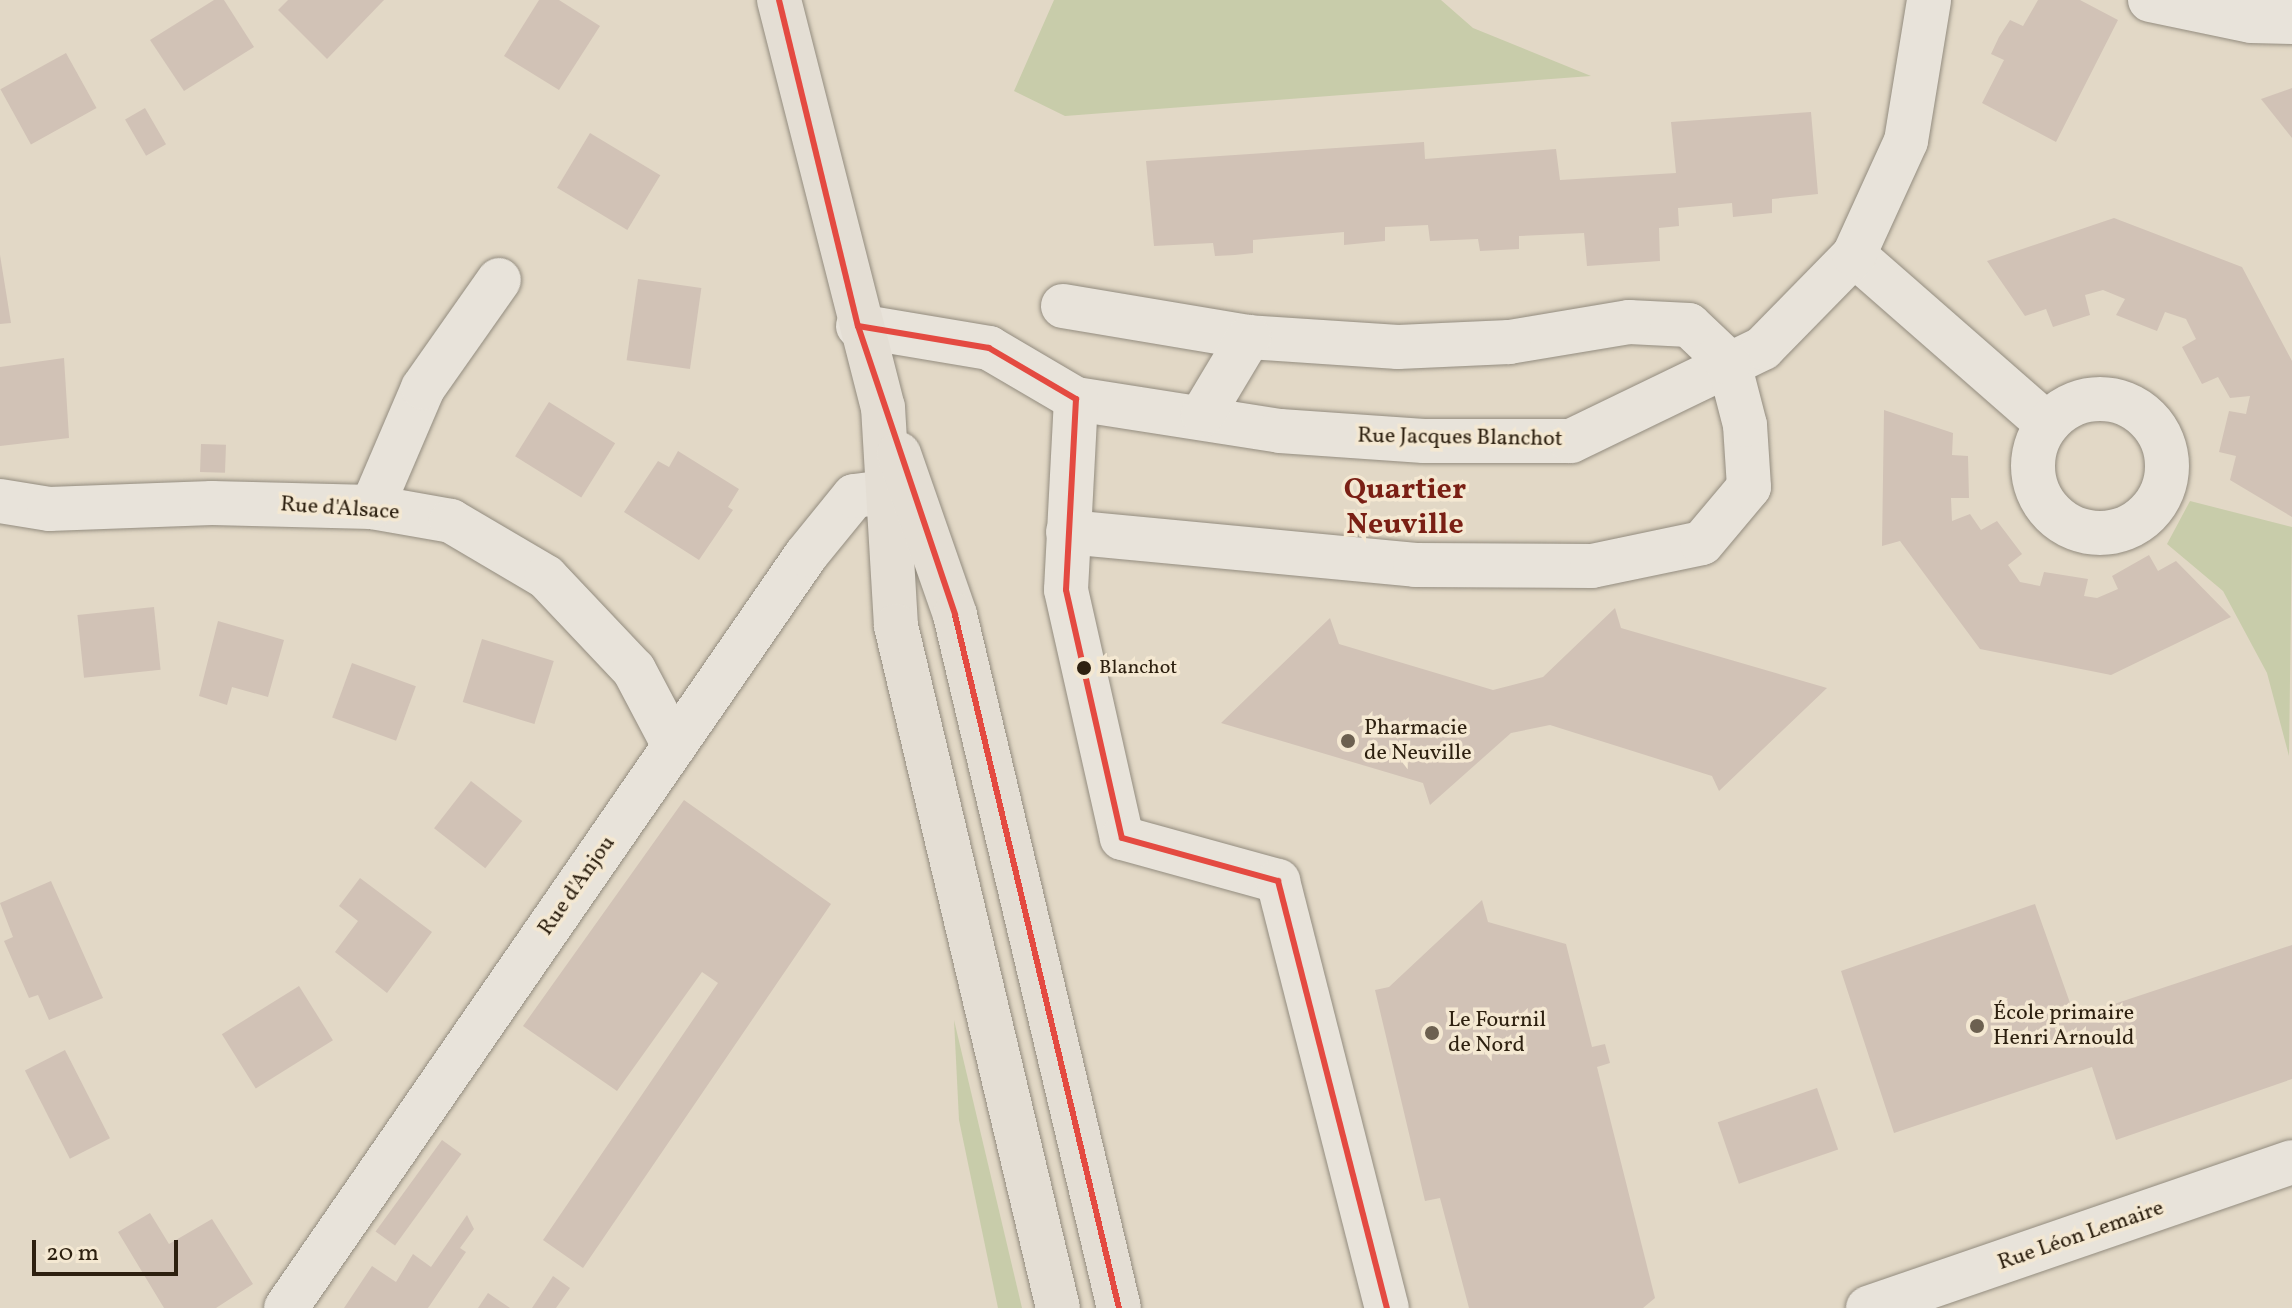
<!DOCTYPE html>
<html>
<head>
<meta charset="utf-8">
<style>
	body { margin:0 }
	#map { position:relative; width:2292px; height:1308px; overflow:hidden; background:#e2d8c6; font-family:Vollkorn,serif }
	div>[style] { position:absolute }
	.green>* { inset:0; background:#c8ccaa }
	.building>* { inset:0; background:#d1c2b6; transform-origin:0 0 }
	.roads { filter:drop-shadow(0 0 2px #938c7f) drop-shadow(0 0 2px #938c7f) }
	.minor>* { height:44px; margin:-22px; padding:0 22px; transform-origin:22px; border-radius:22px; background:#e8e3da }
	.minor>.ring { margin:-22px; padding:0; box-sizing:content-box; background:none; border:44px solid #e8e3da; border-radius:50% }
	.primary>* { height:44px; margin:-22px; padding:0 22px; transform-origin:22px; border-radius:22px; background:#e4ded4 }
	.bus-1>* { height:6px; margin:-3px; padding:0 3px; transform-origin:3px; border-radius:3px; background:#e44a41 }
	.dots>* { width:22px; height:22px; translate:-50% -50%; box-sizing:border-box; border:4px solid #f4e8d2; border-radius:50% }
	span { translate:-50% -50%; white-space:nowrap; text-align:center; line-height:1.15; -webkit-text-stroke:7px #f4e8d2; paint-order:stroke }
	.bus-label { font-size:20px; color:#2d2010 }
	.left { translate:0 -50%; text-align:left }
	.street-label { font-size:22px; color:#2d2010 }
	.poi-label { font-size:22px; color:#2d2010 }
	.district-label { font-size:30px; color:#7a1f14; font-weight:700 }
	.scale { position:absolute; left:32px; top:1240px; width:146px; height:36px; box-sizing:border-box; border:4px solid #2d2010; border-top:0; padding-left:10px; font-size:24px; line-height:28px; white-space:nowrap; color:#2d2010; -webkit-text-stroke:6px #f4e8d2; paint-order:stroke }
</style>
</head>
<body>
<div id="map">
	<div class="green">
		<i style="clip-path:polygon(1054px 0,1441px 0,1473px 28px,1591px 76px,1065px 116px,1014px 91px)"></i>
		<i style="clip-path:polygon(2190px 501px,2292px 527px,2289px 756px,2267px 673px,2223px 591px,2167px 544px)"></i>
		<i style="clip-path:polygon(954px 1020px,1022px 1308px,998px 1308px,959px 1120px)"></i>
	</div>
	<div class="building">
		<i style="clip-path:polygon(214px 0,224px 0,254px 47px,184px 91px,150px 40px)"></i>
		<i style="clip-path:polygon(288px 0,384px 0,327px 59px,278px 10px)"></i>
		<i style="clip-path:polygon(539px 0,559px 0,600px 26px,559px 90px,504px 56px)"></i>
		<i style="clip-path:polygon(2038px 0,2080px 0,2118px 20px,2056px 142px,1982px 103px,2004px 60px,1991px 54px,1999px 37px,2010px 20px,2023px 26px)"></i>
		<i style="left:66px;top:53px;width:63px;height:75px;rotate:61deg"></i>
		<i style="clip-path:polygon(2292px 88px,2292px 138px,2261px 99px)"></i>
		<i style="left:145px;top:108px;width:42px;height:23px;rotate:60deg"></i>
		<i style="clip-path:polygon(1811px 112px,1818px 194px,1772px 199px,1772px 213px,1733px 217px,1732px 203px,1678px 208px,1679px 226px,1659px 228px,1660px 261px,1587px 266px,1584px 233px,1519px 236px,1519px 249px,1480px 251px,1478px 239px,1430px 241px,1428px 225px,1385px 227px,1385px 241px,1344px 245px,1344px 232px,1253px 240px,1253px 253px,1235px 255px,1215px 256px,1213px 243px,1154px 246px,1146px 161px,1424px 142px,1425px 159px,1556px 149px,1560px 180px,1676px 173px,1671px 122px)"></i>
		<i style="left:590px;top:133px;width:82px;height:64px;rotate:31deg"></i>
		<i style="clip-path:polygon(2114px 218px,2242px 267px,2292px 361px,2292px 517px,2230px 480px,2236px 456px,2219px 452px,2229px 411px,2246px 414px,2250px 396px,2230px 398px,2218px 377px,2202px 384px,2182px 347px,2196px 339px,2186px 319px,2165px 312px,2157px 331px,2116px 315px,2125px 299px,2103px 290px,2085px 295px,2090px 315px,2053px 327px,2046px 309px,2025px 316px,1987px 261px)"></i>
		<i style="clip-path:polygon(0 255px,11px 323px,0 324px)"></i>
		<i style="left:638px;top:279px;width:64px;height:82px;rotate:8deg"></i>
		<i style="clip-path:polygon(64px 358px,69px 438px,0 446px,0 367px)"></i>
		<i style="left:549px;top:402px;width:78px;height:64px;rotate:32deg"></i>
		<i style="clip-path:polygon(1884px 410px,1953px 433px,1952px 455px,1968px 456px,1969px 498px,1951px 498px,1952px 521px,1970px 514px,1981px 530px,1997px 521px,2022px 554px,2008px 565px,2020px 582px,2040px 586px,2044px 572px,2088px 579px,2084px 596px,2097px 598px,2118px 589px,2112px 576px,2149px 555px,2158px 571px,2176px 561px,2231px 617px,2111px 675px,1980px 649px,1900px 541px,1882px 546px)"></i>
		<i style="left:201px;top:444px;width:25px;height:28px;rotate:2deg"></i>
		<i style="clip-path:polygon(678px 451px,739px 489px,728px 507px,733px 510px,699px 560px,624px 512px,658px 461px,669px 467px)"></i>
		<i style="left:154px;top:607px;width:63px;height:77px;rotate:84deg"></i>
		<i style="clip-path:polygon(1615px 608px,1621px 628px,1827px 688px,1719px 791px,1712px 776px,1550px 725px,1511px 733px,1430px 805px,1423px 783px,1221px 723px,1330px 618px,1339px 644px,1493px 690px,1543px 677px)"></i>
		<i style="clip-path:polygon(218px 621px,284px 640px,268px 697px,232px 687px,227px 705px,199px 696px)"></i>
		<i style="left:482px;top:639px;width:75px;height:66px;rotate:17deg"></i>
		<i style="left:352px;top:663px;width:68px;height:58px;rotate:20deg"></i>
		<i style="left:471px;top:781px;width:65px;height:60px;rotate:38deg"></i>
		<i style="clip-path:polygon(684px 800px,831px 904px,583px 1268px,543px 1240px,718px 983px,702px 972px,617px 1091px,523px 1026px)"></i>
		<i style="clip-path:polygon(360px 878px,432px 932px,387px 993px,335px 952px,358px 921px,339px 906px)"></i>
		<i style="clip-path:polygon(51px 881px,103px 998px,49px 1020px,38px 995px,29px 998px,4px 941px,13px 937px,0 903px)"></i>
		<i style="clip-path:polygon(1482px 900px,1488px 922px,1566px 944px,1592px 1047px,1605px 1044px,1610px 1063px,1597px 1067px,1655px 1298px,1643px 1308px,1469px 1308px,1440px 1198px,1425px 1201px,1375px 990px,1389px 987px)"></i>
		<i style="clip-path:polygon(2035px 904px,2075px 1017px,2292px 945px,2292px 1079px,2116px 1140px,2092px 1067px,1894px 1133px,1841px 971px)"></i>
		<i style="left:299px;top:986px;width:64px;height:91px;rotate:58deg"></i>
		<i style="left:65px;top:1050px;width:99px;height:45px;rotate:63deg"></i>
		<i style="left:1817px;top:1088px;width:65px;height:105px;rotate:71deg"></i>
		<i style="left:442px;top:1140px;width:24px;height:113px;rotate:36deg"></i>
		<i style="clip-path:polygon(150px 1213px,169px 1244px,212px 1219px,253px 1284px,216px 1308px,164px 1308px,118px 1232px)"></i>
		<i style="clip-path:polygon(467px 1215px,474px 1229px,460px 1248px,466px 1252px,428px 1308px,344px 1308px,372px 1266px,396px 1282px,413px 1254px,431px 1267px)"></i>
		<i style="clip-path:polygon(553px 1276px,570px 1288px,556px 1308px,532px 1308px)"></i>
		<i style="clip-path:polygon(488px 1293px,510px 1308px,478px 1308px)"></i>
	</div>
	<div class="roads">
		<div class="minor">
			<i style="left:2150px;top:0;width:103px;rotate:11.7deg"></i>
			<i style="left:2251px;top:21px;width:41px;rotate:1.4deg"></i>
			<i style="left:1854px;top:255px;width:257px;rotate:41.2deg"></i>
			<i style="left:1063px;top:306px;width:189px;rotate:9.5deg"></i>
			<i style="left:858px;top:326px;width:133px;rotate:9.5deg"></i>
			<i style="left:989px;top:348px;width:101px;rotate:30.4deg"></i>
			<i style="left:1076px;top:399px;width:206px;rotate:8.9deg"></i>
			<i style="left:1280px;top:431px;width:144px;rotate:4deg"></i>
			<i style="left:1424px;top:441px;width:147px"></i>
			<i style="left:1571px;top:441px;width:213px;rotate:-25.8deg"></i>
			<i style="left:1763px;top:348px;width:130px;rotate:-45.6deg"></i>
			<i style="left:1854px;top:255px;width:125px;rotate:-65.5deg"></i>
			<i style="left:1906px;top:141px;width:143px;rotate:-80.7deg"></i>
			<i style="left:1076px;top:399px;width:191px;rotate:93deg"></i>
			<i style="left:1066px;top:590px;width:254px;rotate:77.3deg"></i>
			<i style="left:1122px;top:838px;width:162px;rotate:15.4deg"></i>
			<i style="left:1278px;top:881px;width:441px;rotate:75.7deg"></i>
			<i class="ring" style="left:2033px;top:399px;width:90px;height:90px"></i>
			<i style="left:0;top:501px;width:50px;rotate:9.3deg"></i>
			<i style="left:49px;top:509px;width:163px;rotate:-2.1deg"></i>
			<i style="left:212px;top:503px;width:160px;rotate:1.4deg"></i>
			<i style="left:372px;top:507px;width:80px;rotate:10deg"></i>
			<i style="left:451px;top:521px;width:110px;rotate:30.5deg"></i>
			<i style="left:546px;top:577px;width:128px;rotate:46.6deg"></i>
			<i style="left:634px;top:670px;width:86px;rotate:62.2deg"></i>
			<i style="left:372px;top:507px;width:129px;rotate:-66.8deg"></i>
			<i style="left:423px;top:388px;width:132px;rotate:-54.9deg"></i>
			<i style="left:1068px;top:532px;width:349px;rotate:5.4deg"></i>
			<i style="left:1415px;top:565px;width:177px;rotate:0.3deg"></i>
			<i style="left:1592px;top:566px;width:112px;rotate:-11.8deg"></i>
			<i style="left:1702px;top:543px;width:73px;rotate:-50deg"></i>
			<i style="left:1749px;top:487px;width:62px;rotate:-93.7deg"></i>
			<i style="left:1745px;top:425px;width:64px;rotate:-104.5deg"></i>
			<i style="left:1729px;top:363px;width:55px;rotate:-136.5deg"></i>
			<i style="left:1689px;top:325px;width:60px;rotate:-177.1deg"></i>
			<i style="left:1629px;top:322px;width:122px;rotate:170.5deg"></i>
			<i style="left:1509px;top:342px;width:111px;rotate:177.4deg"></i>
			<i style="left:1398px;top:347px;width:149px;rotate:-176.2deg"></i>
			<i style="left:1249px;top:337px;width:90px;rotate:120.9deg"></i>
			<i style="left:286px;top:1308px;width:915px;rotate:-55.37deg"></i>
			<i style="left:806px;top:555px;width:76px;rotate:-50.9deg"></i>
			<i style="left:854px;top:496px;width:32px;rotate:-7deg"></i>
			<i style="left:1868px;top:1308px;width:448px;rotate:-19deg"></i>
		</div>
		<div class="primary">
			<i style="left:779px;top:0;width:420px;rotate:75.7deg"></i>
			<i style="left:883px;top:407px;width:219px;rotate:86.6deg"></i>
			<i style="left:896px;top:626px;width:701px;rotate:76.64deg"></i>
			<i style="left:899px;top:454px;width:170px;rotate:70.8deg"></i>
			<i style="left:955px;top:615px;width:712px;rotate:76.69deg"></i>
		</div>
	</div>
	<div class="bus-1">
		<i style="left:779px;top:0;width:335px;rotate:76.4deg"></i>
		<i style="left:858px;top:326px;width:305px;rotate:71.4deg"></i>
		<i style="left:955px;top:615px;width:712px;rotate:76.69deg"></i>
		<i style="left:858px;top:326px;width:133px;rotate:9.5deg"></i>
		<i style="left:989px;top:348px;width:101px;rotate:30.4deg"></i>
		<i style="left:1076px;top:399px;width:191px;rotate:93deg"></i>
		<i style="left:1066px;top:590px;width:254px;rotate:77.3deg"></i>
		<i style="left:1122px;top:838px;width:162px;rotate:15.4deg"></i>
		<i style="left:1278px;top:881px;width:441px;rotate:75.7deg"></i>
	</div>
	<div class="dots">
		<i style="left:1084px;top:668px;background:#2d2010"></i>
		<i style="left:1348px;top:741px;background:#6c6050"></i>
		<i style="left:1977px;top:1026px;background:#6c6050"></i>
		<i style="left:1432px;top:1033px;background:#6c6050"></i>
	</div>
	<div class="bus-label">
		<span class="left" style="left:1099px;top:668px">Blanchot</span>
	</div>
	<div class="street-label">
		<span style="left:1460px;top:438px;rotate:1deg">Rue Jacques Blanchot</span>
		<span style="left:340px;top:509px;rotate:4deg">Rue d'Alsace</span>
		<span style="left:577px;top:886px;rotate:-55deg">Rue d'Anjou</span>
		<span style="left:2081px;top:1236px;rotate:-19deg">Rue Léon Lemaire</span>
	</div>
	<div class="poi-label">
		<span class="left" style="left:1364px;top:741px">Pharmacie<br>de Neuville</span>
		<span class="left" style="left:1993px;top:1026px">École primaire<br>Henri Arnould</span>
		<span class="left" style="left:1448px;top:1033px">Le Fournil<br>de Nord</span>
	</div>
	<div class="district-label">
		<span style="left:1405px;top:507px">Quartier<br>Neuville</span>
	</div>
	<div class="scale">20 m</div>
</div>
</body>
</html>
